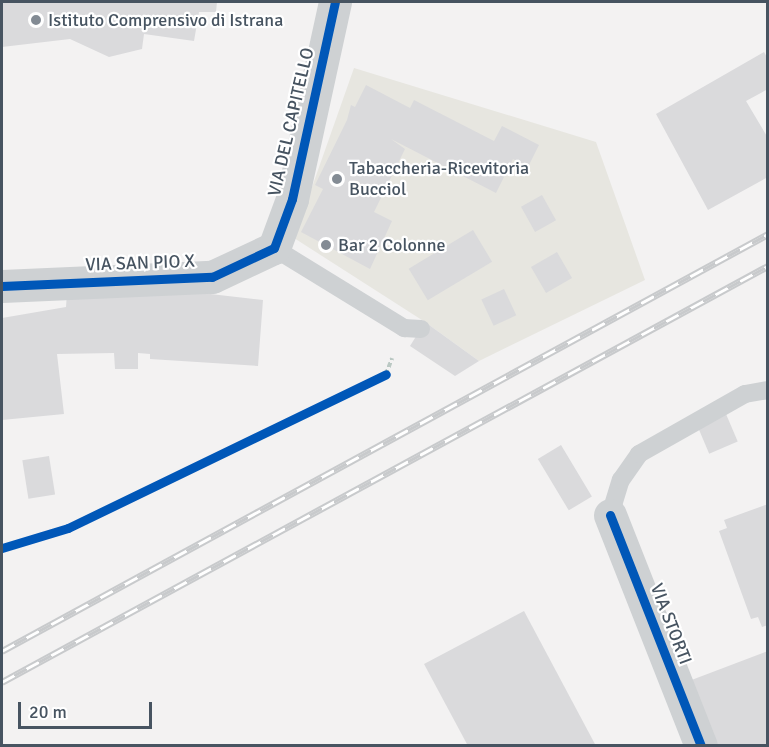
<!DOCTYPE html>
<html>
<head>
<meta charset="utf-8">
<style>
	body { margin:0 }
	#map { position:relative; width:769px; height:747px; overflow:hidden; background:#f3f2f2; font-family:Signika,sans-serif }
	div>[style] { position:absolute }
	.commercial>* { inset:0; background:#e7e6e0 }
	.building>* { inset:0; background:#dadadc; transform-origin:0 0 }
	.path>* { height:4px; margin-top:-2px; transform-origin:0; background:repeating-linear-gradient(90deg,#bac8c3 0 4.5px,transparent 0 7.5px) }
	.service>* { height:18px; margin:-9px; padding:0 9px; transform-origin:9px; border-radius:9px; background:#ced1d3 }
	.minor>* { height:33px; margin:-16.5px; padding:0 16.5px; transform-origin:16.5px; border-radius:16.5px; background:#ced1d3 }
	.rail>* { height:7px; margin-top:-3.5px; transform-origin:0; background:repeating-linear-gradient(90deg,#fff 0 14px,#c8cacc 0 28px); box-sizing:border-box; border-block:2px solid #c8cacc }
	.cycleway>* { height:9px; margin:-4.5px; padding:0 4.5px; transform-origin:4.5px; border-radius:4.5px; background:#0057b8 }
	.dots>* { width:16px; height:16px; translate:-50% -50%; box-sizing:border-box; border:3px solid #fff; border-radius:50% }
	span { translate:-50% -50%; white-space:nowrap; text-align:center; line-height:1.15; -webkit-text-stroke:4.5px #fff; paint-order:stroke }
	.poi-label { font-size:18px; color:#475461 }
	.left { translate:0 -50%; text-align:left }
	.street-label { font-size:18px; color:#475461 }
	.frame { position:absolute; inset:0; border:3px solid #475461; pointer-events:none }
	.scale { position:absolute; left:18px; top:702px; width:134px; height:27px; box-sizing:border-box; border:3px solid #475461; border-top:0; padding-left:8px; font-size:18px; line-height:21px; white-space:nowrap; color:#475461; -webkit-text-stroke:4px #fff; paint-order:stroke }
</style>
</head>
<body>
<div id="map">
	<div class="commercial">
		<i style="clip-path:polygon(354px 68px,596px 142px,645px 280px,479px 361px,425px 322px,294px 238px)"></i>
	</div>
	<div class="building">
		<i style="clip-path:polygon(2px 2px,217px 2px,216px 12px,199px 12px,194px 41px,144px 34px,142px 49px,109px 57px,70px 39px,2px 47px)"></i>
		<i style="clip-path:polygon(764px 52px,768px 59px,768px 89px,746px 101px,768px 138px,768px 177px,708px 210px,656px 114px)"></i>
		<i style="clip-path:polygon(366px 85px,410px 108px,414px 100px,494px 141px,502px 126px,539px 145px,528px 167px,513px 159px,496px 193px,391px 139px,405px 149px,374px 212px,392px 221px,370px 269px,301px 232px,323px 189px,315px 185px,347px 120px,351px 105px,355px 107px)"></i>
		<i style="left:542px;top:195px;width:29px;height:24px;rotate:61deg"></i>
		<i style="left:473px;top:230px;width:37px;height:75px;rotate:59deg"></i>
		<i style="left:557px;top:252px;width:30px;height:30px;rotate:60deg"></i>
		<i style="left:504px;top:289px;width:29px;height:25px;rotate:65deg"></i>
		<i style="clip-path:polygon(193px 292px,263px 300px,258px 366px,150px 359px,150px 354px,138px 353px,138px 369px,115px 369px,114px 353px,57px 354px,64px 414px,2px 420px,2px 318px,66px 307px,67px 293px)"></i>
		<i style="clip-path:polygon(425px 322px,479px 361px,455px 376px,410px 346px)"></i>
		<i style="left:726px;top:414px;width:30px;height:31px;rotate:67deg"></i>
		<i style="left:561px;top:445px;width:60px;height:27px;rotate:59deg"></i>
		<i style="left:49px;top:456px;width:39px;height:27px;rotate:81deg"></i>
		<i style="clip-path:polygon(768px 504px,768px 625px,762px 627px,758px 617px,751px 619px,719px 531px,727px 528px,724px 520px)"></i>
		<i style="clip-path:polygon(524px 611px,596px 746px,468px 746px,424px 664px)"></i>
		<i style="clip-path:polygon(768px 651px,768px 746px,708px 746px,681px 684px)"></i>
	</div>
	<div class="path">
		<i style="left:386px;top:374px;width:17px;rotate:-69deg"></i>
	</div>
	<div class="service">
		<i style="left:274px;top:248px;width:153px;rotate:31.6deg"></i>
		<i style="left:404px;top:328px;width:17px;rotate:3deg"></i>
		<i style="left:610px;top:515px;width:37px;rotate:-73deg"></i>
		<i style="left:621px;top:480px;width:32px;rotate:-55deg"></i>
		<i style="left:639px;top:454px;width:122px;rotate:-29.5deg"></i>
		<i style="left:745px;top:394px;width:23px;rotate:-10deg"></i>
	</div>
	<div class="minor">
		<i style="left:2px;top:286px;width:210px;rotate:-2.5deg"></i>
		<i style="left:212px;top:277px;width:68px;rotate:-25.1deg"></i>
		<i style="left:274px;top:248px;width:52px;rotate:-69.8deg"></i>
		<i style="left:292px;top:199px;width:202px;rotate:-77.7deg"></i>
		<i style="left:610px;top:515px;width:248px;rotate:68.5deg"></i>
	</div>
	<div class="rail">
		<i style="left:2px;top:651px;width:872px;rotate:-28.56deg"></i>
		<i style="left:2px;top:682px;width:872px;rotate:-28.51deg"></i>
	</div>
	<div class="cycleway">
		<i style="left:2px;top:286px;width:210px;rotate:-2.5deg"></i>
		<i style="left:212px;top:277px;width:68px;rotate:-25.1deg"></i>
		<i style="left:274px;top:248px;width:52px;rotate:-69.8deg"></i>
		<i style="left:292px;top:199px;width:202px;rotate:-77.7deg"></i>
		<i style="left:610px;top:515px;width:248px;rotate:68.5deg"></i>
		<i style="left:2px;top:548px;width:69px;rotate:-16.9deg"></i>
		<i style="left:68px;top:528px;width:353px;rotate:-25.8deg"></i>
	</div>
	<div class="dots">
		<i style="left:36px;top:20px;background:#838b94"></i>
		<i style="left:337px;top:179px;background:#838b94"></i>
		<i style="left:326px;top:245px;background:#838b94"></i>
	</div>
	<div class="poi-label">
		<span class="left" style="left:48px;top:20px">Istituto Comprensivo di Istrana</span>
		<span class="left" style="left:349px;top:179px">Tabaccheria-Ricevitoria<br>Bucciol</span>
		<span class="left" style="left:338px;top:245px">Bar 2 Colonne</span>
	</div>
	<div class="street-label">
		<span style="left:291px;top:122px;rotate:-77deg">VIA DEL CAPITELLO</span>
		<span style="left:140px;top:263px;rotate:-2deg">VIA SAN PIO X</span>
		<span style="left:671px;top:624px;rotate:69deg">VIA STORTI</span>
	</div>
	<div class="frame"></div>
	<div class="scale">20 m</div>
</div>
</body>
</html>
